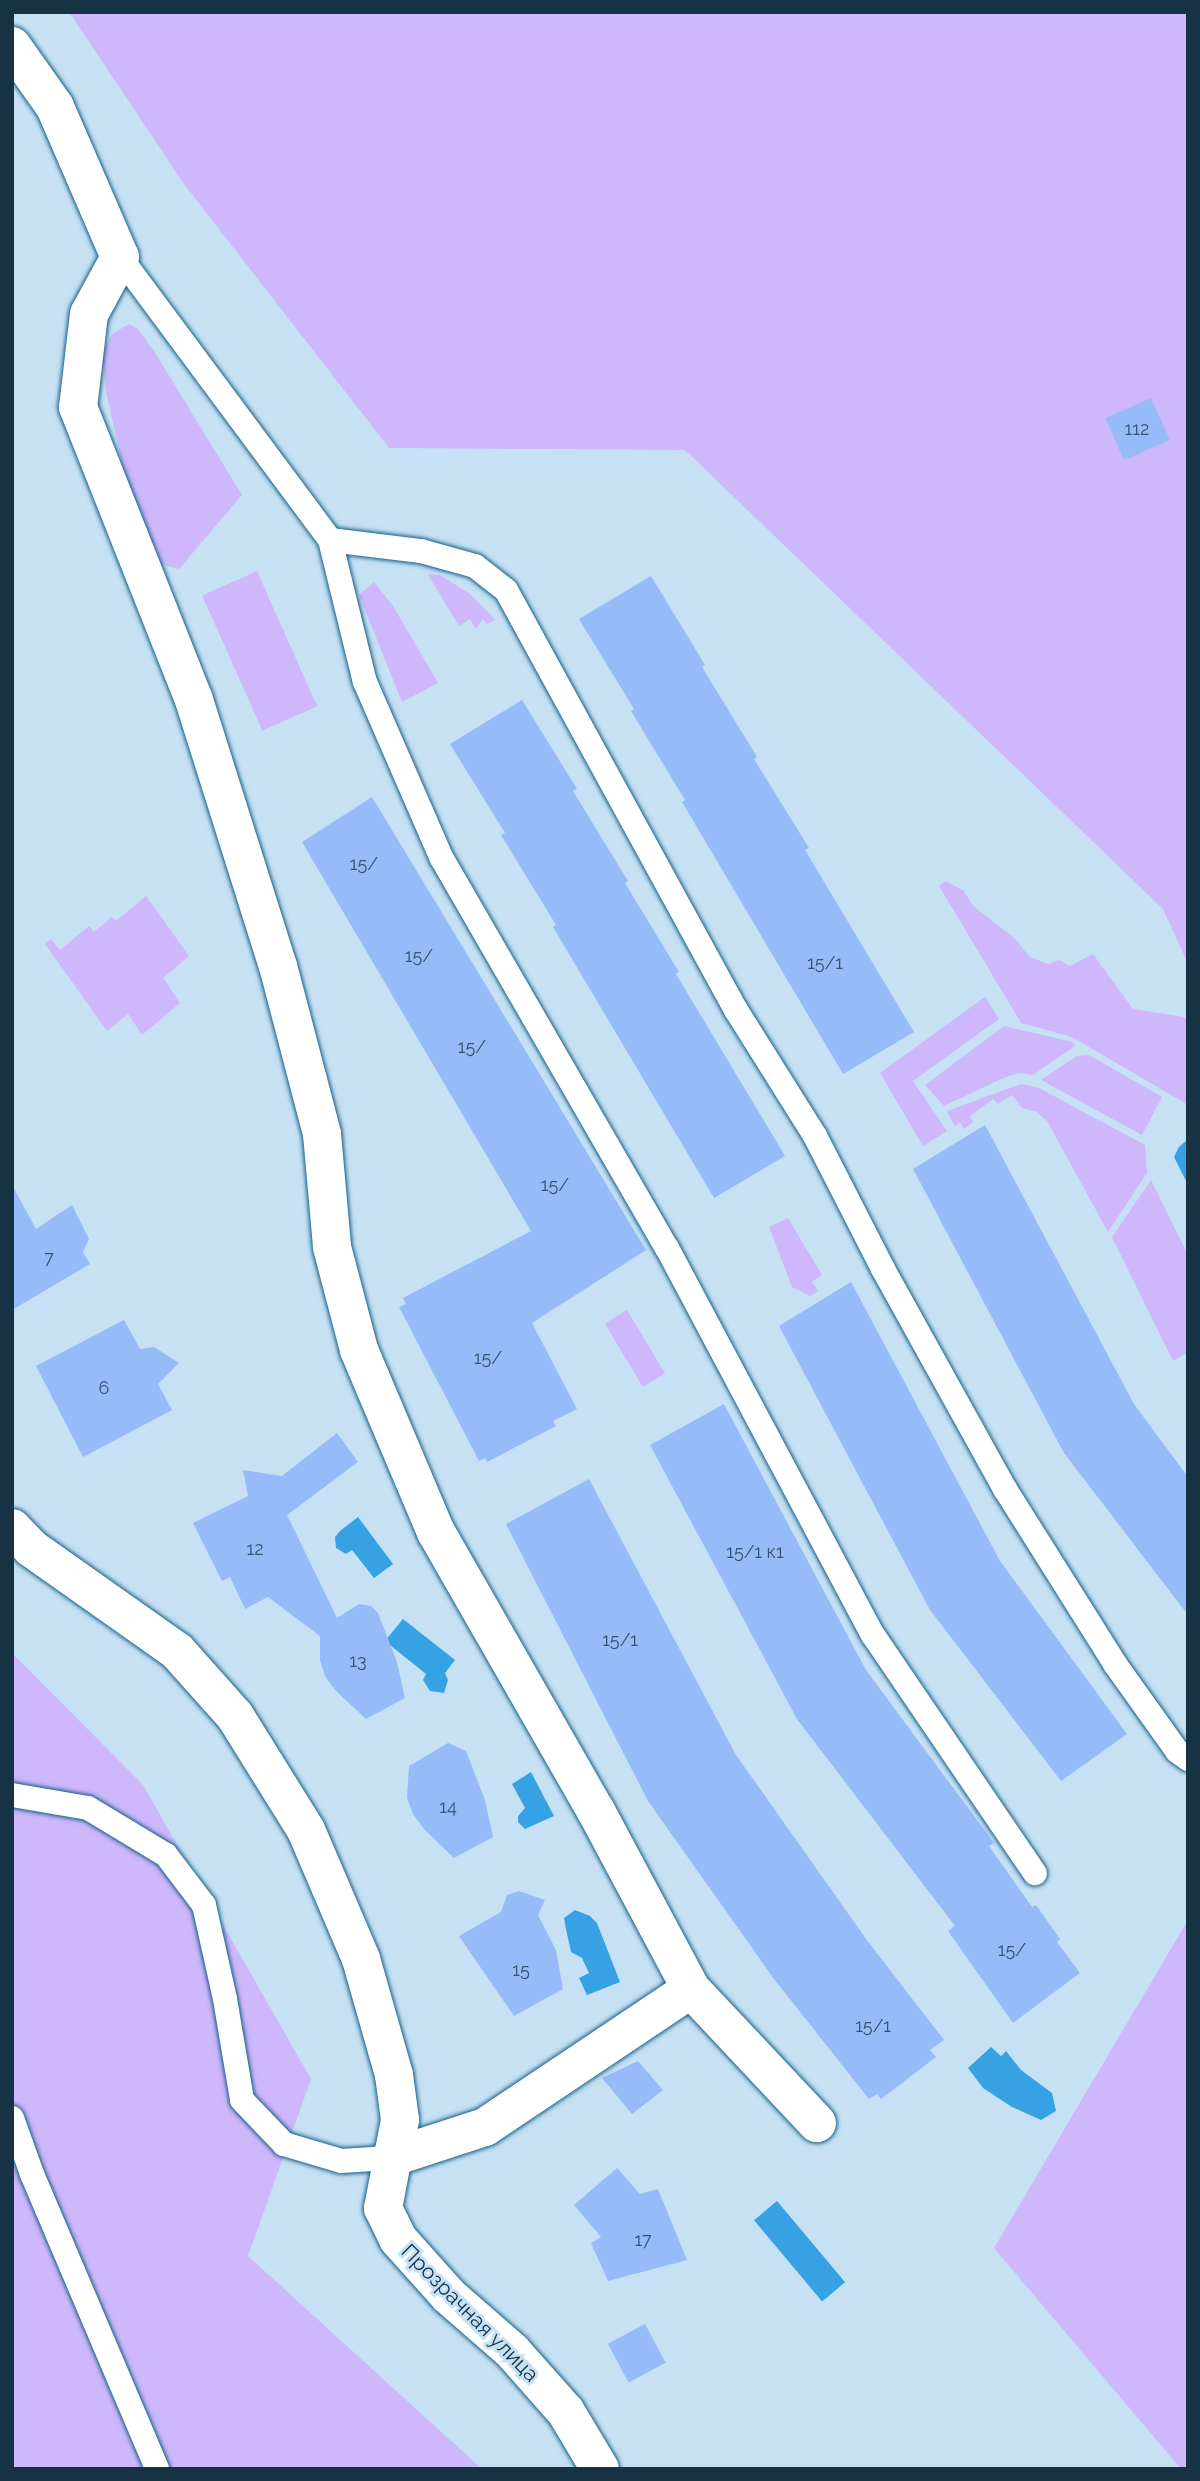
<!DOCTYPE html>
<html>
<head>
<meta charset="utf-8">
<style>
	body { margin:0 }
	#map { position:relative; width:1200px; height:2481px; overflow:hidden; background:#c6e1f4; font-family:Raleway,sans-serif }
	div>[style] { position:absolute }
	.green>* { inset:0; background:#cfb7fc; transform-origin:0 0 }
	.water>* { inset:0; background:#37a2e3; transform-origin:0 0 }
	.building>* { inset:0; background:#95bbf9; transform-origin:0 0 }
	.roads { filter:drop-shadow(0 0 2px #15608a) drop-shadow(0 0 2px #15608a) }
	.service>* { height:24px; margin:-12px; padding:0 12px; transform-origin:12px; border-radius:12px; background:#fff }
	.minor>* { height:38px; margin:-19px; padding:0 19px; transform-origin:19px; border-radius:19px; background:#fff }
	span { translate:-50% -50%; white-space:nowrap; text-align:center; line-height:1.15; -webkit-text-stroke:6px #c6e1f4; paint-order:stroke }
	.number-label { font-size:18px; color:#365472 }
	.number-label span { -webkit-text-stroke-width:0 }
	.street-label { font-size:21px; color:#163245 }
	.frame { position:absolute; inset:0; border:14px solid #163245; pointer-events:none }
</style>
</head>
<body>
<div id="map">
	<div class="green">
		<i style="clip-path:polygon(69px 12px,1188px 12px,1188px 964px,1163px 909px,685px 450px,389px 448px,184px 184px)"></i>
		<i style="clip-path:polygon(129px 324px,138px 329px,154px 351px,242px 495px,179px 569px,163px 565px,149px 550px,130px 499px,106px 391px,102px 354px,112px 334px)"></i>
		<i style="left:257px;top:571px;width:148px;height:60px;rotate:66deg"></i>
		<i style="clip-path:polygon(430px 574px,440px 575px,470px 594px,495px 620px,487px 624px,483px 619px,476px 629px,470px 619px,459px 626px,428px 575px)"></i>
		<i style="clip-path:polygon(374px 582px,393px 606px,438px 683px,402px 702px,359px 595px)"></i>
		<i style="clip-path:polygon(946px 881px,964px 891px,973px 906px,1013px 937px,1030px 957px,1048px 964px,1059px 960px,1070px 966px,1093px 954px,1133px 1009px,1184px 1017px,1188px 1021px,1188px 1105px,1072px 1037px,1021px 1023px,939px 886px)"></i>
		<i style="clip-path:polygon(146px 896px,189px 956px,163px 978px,180px 1003px,142px 1035px,128px 1014px,107px 1031px,45px 944px,51px 939px,60px 950px,89px 926px,94px 932px,112px 917px,116px 921px)"></i>
		<i style="clip-path:polygon(985px 997px,999px 1019px,913px 1081px,947px 1131px,923px 1146px,880px 1073px)"></i>
		<i style="clip-path:polygon(1004px 1026px,1073px 1042px,1075px 1046px,1033px 1075px,1019px 1073px,1003px 1078px,944px 1106px,925px 1085px)"></i>
		<i style="clip-path:polygon(1089px 1055px,1162px 1097px,1142px 1135px,1041px 1080px,1077px 1056px)"></i>
		<i style="clip-path:polygon(1021px 1084px,1039px 1088px,1145px 1145px,1147px 1173px,1108px 1232px,1047px 1121px,1037px 1112px,1022px 1108px,1012px 1095px,998px 1104px,993px 1099px,970px 1116px,973px 1122px,964px 1129px,960px 1122px,955px 1127px,947px 1111px)"></i>
		<i style="clip-path:polygon(1151px 1180px,1188px 1255px,1188px 1352px,1173px 1361px,1112px 1237px)"></i>
		<i style="clip-path:polygon(788px 1218px,822px 1275px,812px 1282px,818px 1291px,810px 1296px,792px 1287px,769px 1227px)"></i>
		<i style="left:627px;top:1310px;width:74px;height:26px;rotate:59deg"></i>
		<i style="clip-path:polygon(12px 1653px,143px 1785px,311px 2079px,248px 2256px,482px 2469px,12px 2469px)"></i>
		<i style="clip-path:polygon(1188px 1920px,1188px 2469px,1181px 2469px,994px 2248px)"></i>
	</div>
	<div class="water">
		<i style="clip-path:polygon(1188px 1139px,1188px 1185px,1174px 1157px,1179px 1147px)"></i>
		<i style="clip-path:polygon(358px 1517px,393px 1564px,374px 1578px,352px 1550px,346px 1554px,336px 1548px,335px 1537px,340px 1531px)"></i>
		<i style="clip-path:polygon(403px 1619px,455px 1660px,445px 1673px,448px 1680px,444px 1693px,430px 1691px,423px 1680px,426px 1674px,385px 1641px)"></i>
		<i style="clip-path:polygon(531px 1772px,554px 1816px,525px 1829px,518px 1822px,518px 1816px,525px 1808px,512px 1784px)"></i>
		<i style="clip-path:polygon(575px 1910px,590px 1916px,597px 1923px,620px 1982px,587px 1995px,579px 1978px,589px 1973px,582px 1958px,571px 1952px,566px 1929px,564px 1918px)"></i>
		<i style="clip-path:polygon(991px 2047px,1001px 2056px,1006px 2051px,1021px 2070px,1052px 2093px,1056px 2111px,1041px 2120px,1012px 2107px,983px 2088px,968px 2068px)"></i>
		<i style="left:777px;top:2201px;width:106px;height:30px;rotate:50deg"></i>
	</div>
	<div class="building">
		<i style="left:1151px;top:398px;width:46px;height:50px;rotate:66deg"></i>
		<i style="clip-path:polygon(651px 576px,705px 665px,702px 667px,757px 757px,754px 759px,809px 848px,805px 850px,914px 1032px,843px 1074px,682px 802px,685px 800px,631px 711px,634px 709px,579px 619px)"></i>
		<i style="clip-path:polygon(522px 700px,577px 789px,573px 791px,628px 881px,625px 883px,679px 972px,676px 974px,785px 1156px,714px 1198px,553px 927px,556px 925px,501px 835px,505px 833px,450px 744px)"></i>
		<i style="clip-path:polygon(372px 797px,646px 1250px,532px 1323px,577px 1409px,553px 1421px,556px 1426px,487px 1462px,485px 1458px,479px 1461px,399px 1307px,406px 1304px,403px 1298px,531px 1231px,302px 842px)"></i>
		<i style="clip-path:polygon(985px 1125px,1134px 1404px,1188px 1477px,1188px 1615px,1064px 1453px,913px 1169px)"></i>
		<i style="clip-path:polygon(12px 1185px,36px 1229px,72px 1205px,89px 1239px,83px 1252px,90px 1264px,12px 1310px)"></i>
		<i style="clip-path:polygon(851px 1282px,1000px 1561px,1127px 1734px,1061px 1781px,930px 1610px,779px 1326px)"></i>
		<i style="clip-path:polygon(124px 1320px,140px 1349px,154px 1347px,179px 1363px,158px 1384px,172px 1410px,83px 1457px,36px 1366px)"></i>
		<i style="clip-path:polygon(724px 1404px,866px 1670px,994px 1843px,989px 1846px,1032px 1907px,1036px 1905px,1060px 1939px,1057px 1942px,1080px 1973px,1013px 2023px,948px 1931px,955px 1926px,797px 1719px,650px 1445px)"></i>
		<i style="clip-path:polygon(337px 1433px,358px 1462px,287px 1515px,337px 1618px,359px 1604px,371px 1606px,378px 1613px,397px 1662px,405px 1698px,366px 1719px,336px 1691px,325px 1676px,320px 1660px,320px 1636px,268px 1597px,245px 1609px,230px 1577px,222px 1581px,193px 1523px,248px 1496px,243px 1470px,282px 1476px)"></i>
		<i style="clip-path:polygon(589px 1479px,736px 1755px,869px 1943px,944px 2040px,930px 2050px,936px 2057px,881px 2099px,877px 2094px,869px 2099px,774px 1979px,648px 1801px,506px 1524px)"></i>
		<i style="clip-path:polygon(448px 1743px,466px 1751px,485px 1800px,493px 1837px,454px 1858px,424px 1829px,413px 1814px,407px 1798px,409px 1766px)"></i>
		<i style="clip-path:polygon(519px 1891px,545px 1900px,538px 1915px,556px 1950px,563px 1989px,514px 2016px,459px 1936px,501px 1912px,507px 1895px)"></i>
		<i style="clip-path:polygon(638px 2061px,663px 2090px,632px 2114px,602px 2078px)"></i>
		<i style="clip-path:polygon(617px 2168px,640px 2194px,658px 2189px,687px 2260px,608px 2281px,591px 2243px,601px 2237px,574px 2205px)"></i>
		<i style="left:645px;top:2324px;width:44px;height:42px;rotate:62deg"></i>
	</div>
	<div class="roads">
		<div class="service">
			<i style="left:120px;top:257px;width:352px;rotate:53.4deg"></i>
			<i style="left:330px;top:540px;width:146px;rotate:76.2deg"></i>
			<i style="left:365px;top:682px;width:191px;rotate:66.5deg"></i>
			<i style="left:441px;top:857px;width:452px;rotate:60deg"></i>
			<i style="left:667px;top:1248px;width:438px;rotate:62deg"></i>
			<i style="left:873px;top:1635px;width:288px;rotate:55.8deg"></i>
			<i style="left:330px;top:540px;width:92px;rotate:6.9deg"></i>
			<i style="left:421px;top:551px;width:56px;rotate:15.5deg"></i>
			<i style="left:475px;top:566px;width:39px;rotate:38deg"></i>
			<i style="left:506px;top:590px;width:479px;rotate:61.3deg"></i>
			<i style="left:736px;top:1010px;width:149px;rotate:57.9deg"></i>
			<i style="left:815px;top:1136px;width:149px;rotate:62.9deg"></i>
			<i style="left:883px;top:1269px;width:252px;rotate:61deg"></i>
			<i style="left:1005px;top:1489px;width:207px;rotate:57.8deg"></i>
			<i style="left:1115px;top:1664px;width:107px;rotate:54.5deg"></i>
			<i style="left:1177px;top:1751px;width:14px;rotate:36deg"></i>
			<i style="left:12px;top:1795px;width:77px;rotate:9.7deg"></i>
			<i style="left:88px;top:1808px;width:91px;rotate:31.1deg"></i>
			<i style="left:166px;top:1855px;width:63px;rotate:52.8deg"></i>
			<i style="left:204px;top:1905px;width:96px;rotate:77.4deg"></i>
			<i style="left:225px;top:1999px;width:102px;rotate:80.4deg"></i>
			<i style="left:242px;top:2100px;width:61px;rotate:46.3deg"></i>
			<i style="left:284px;top:2144px;width:59px;rotate:16.6deg"></i>
			<i style="left:341px;top:2161px;width:49px;rotate:-3.5deg"></i>
			<i style="left:12px;top:2118px;width:59px;rotate:70.3deg"></i>
			<i style="left:32px;top:2174px;width:320px;rotate:67deg"></i>
		</div>
		<div class="minor">
			<i style="left:12px;top:46px;width:75px;rotate:54.8deg"></i>
			<i style="left:55px;top:107px;width:163px;rotate:66.6deg"></i>
			<i style="left:120px;top:257px;width:65px;rotate:118.5deg"></i>
			<i style="left:89px;top:314px;width:94px;rotate:96.7deg"></i>
			<i style="left:78px;top:407px;width:315px;rotate:68.4deg"></i>
			<i style="left:194px;top:700px;width:279px;rotate:72.5deg"></i>
			<i style="left:278px;top:966px;width:174px;rotate:75.3deg"></i>
			<i style="left:322px;top:1134px;width:113px;rotate:84.9deg"></i>
			<i style="left:332px;top:1247px;width:106px;rotate:75.3deg"></i>
			<i style="left:359px;top:1350px;width:198px;rotate:67.1deg"></i>
			<i style="left:436px;top:1532px;width:322px;rotate:60.2deg"></i>
			<i style="left:596px;top:1811px;width:202px;rotate:61.9deg"></i>
			<i style="left:12px;top:1528px;width:28px;rotate:46deg"></i>
			<i style="left:31px;top:1548px;width:179px;rotate:35.2deg"></i>
			<i style="left:177px;top:1651px;width:87px;rotate:48.3deg"></i>
			<i style="left:235px;top:1716px;width:134px;rotate:58.1deg"></i>
			<i style="left:306px;top:1830px;width:140px;rotate:66.9deg"></i>
			<i style="left:361px;top:1959px;width:121px;rotate:74.1deg"></i>
			<i style="left:394px;top:2075px;width:45px;rotate:82.4deg"></i>
			<i style="left:400px;top:2120px;width:90px;rotate:100.9deg"></i>
			<i style="left:383px;top:2208px;width:34px;rotate:64deg"></i>
			<i style="left:398px;top:2239px;width:76px;rotate:48.2deg"></i>
			<i style="left:449px;top:2296px;width:84px;rotate:41.1deg"></i>
			<i style="left:512px;top:2351px;width:81px;rotate:48.5deg"></i>
			<i style="left:566px;top:2412px;width:66px;rotate:59.2deg"></i>
			<i style="left:390px;top:2158px;width:100px;rotate:-18.1deg"></i>
			<i style="left:485px;top:2127px;width:248px;rotate:-33.8deg"></i>
			<i style="left:691px;top:1989px;width:184px;rotate:46.8deg"></i>
		</div>
	</div>
	<div class="number-label">
		<span style="left:1137px;top:429px">112</span>
		<span style="left:364px;top:864px">15/</span>
		<span style="left:419px;top:956px">15/</span>
		<span style="left:825px;top:963px">15/1</span>
		<span style="left:472px;top:1047px">15/</span>
		<span style="left:555px;top:1185px">15/</span>
		<span style="left:49px;top:1258px">7</span>
		<span style="left:488px;top:1358px">15/</span>
		<span style="left:104px;top:1388px">6</span>
		<span style="left:255px;top:1549px">12</span>
		<span style="left:755px;top:1552px">15/1 к1</span>
		<span style="left:620px;top:1640px">15/1</span>
		<span style="left:358px;top:1661px">13</span>
		<span style="left:448px;top:1807px">14</span>
		<span style="left:1012px;top:1950px">15/</span>
		<span style="left:521px;top:1970px">15</span>
		<span style="left:873px;top:2026px">15/1</span>
		<span style="left:643px;top:2240px">17</span>
	</div>
	<div class="street-label">
		<span style="left:470px;top:2313px;rotate:45deg">Прозрачная улица</span>
	</div>
	<div class="frame"></div>
</div>
</body>
</html>
